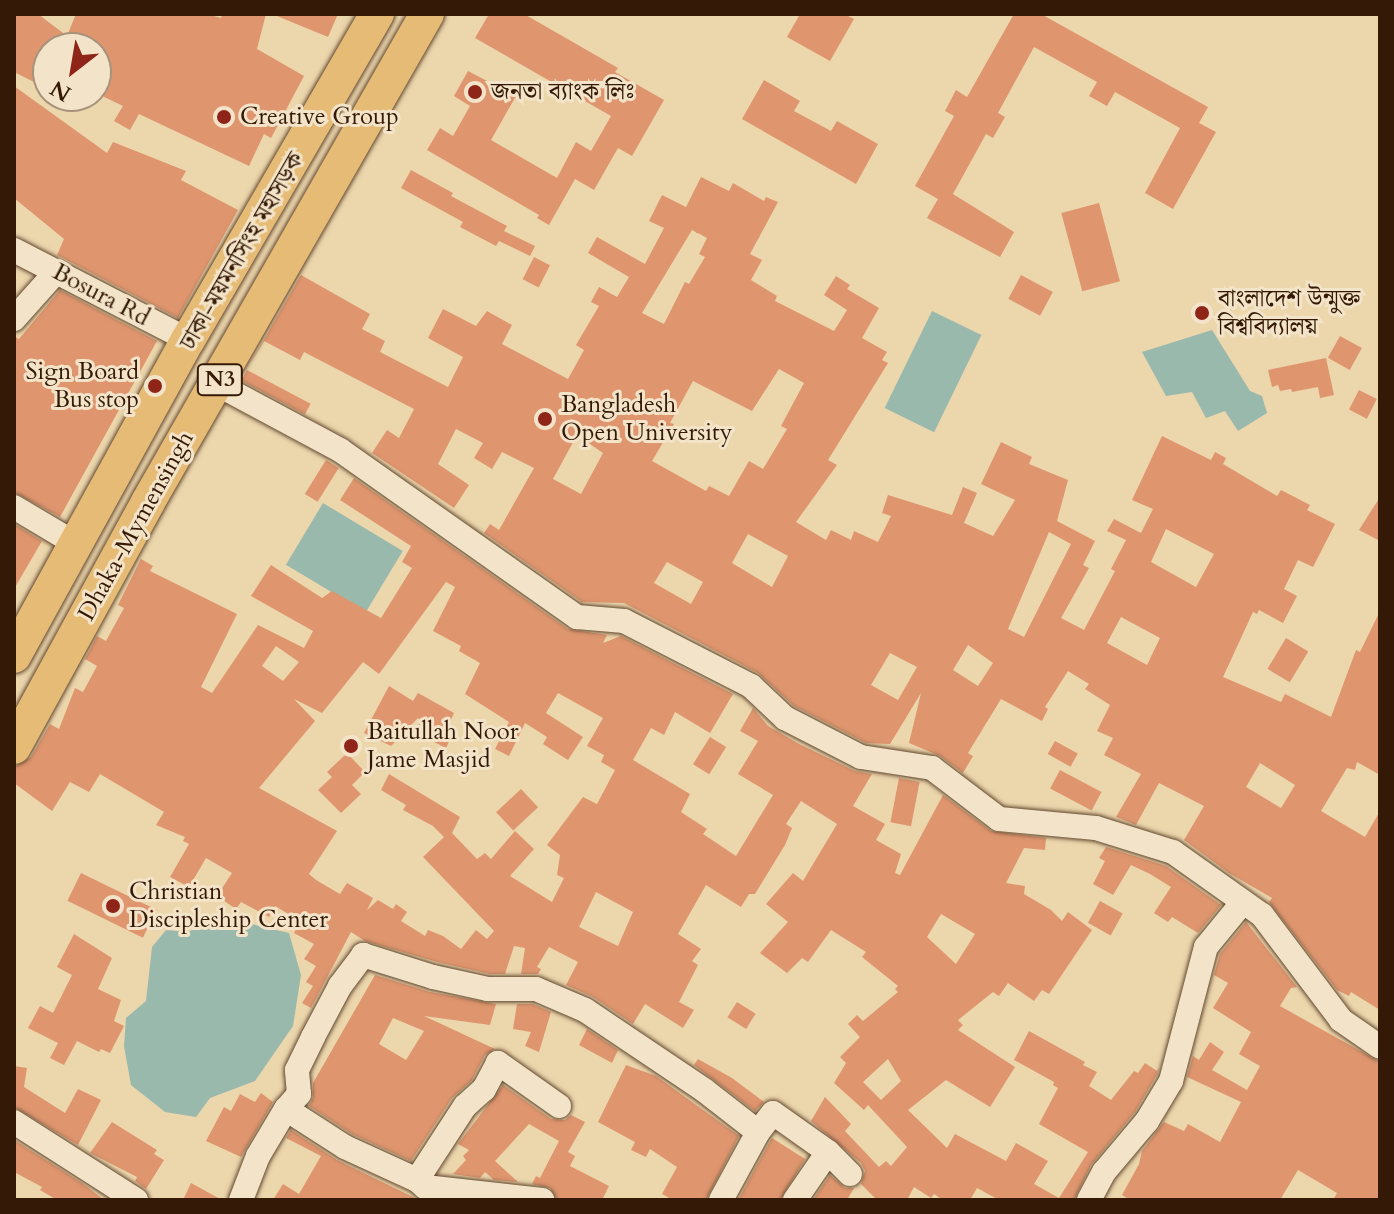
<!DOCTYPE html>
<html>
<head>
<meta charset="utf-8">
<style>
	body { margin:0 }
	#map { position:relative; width:1394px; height:1214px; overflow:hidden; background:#ecd6ac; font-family:Cardo,"Noto Serif Bengali",serif }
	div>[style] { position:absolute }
	.water>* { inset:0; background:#99b9ad; transform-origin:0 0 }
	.building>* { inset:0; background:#df966f; transform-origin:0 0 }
	.roads { filter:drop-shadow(0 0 2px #624830) drop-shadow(0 0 2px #624830) }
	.minor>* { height:24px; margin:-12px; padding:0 12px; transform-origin:12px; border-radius:12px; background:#f3e4c9 }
	.highway>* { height:34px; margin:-17px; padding:0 17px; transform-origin:17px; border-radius:17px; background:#e6bb76 }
	.dots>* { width:22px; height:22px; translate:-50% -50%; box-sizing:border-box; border:4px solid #f3e4c9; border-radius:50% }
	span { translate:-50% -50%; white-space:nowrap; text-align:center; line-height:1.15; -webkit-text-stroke:6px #f3e4c9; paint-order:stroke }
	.shield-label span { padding:2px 6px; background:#f3e4c9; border:2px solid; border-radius:6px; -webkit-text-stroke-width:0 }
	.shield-label { font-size:22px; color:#341906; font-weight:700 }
	.poi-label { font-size:24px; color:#341906 }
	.left { translate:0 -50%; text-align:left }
	.right { translate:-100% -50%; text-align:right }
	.street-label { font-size:24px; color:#341906 }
	.frame { position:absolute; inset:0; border:16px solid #341906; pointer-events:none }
	.north { position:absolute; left:32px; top:32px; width:80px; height:80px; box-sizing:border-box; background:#f3e4c9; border:2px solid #a7937b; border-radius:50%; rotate:211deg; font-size:22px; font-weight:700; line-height:32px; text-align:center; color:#341906 }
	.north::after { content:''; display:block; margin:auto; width:28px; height:36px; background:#8f2418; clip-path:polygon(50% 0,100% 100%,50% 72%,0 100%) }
</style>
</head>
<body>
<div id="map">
	<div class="water">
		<i style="left:932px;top:311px;width:55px;height:108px;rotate:26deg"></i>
		<i style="clip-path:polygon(1212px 330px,1250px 391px,1262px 396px,1267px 413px,1238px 431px,1225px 411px,1206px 418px,1192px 392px,1166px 396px,1142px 352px)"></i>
		<i style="left:323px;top:503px;width:93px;height:72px;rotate:31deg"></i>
		<i style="clip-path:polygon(222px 917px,289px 933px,301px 975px,293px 1026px,255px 1081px,210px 1098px,196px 1117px,165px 1112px,131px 1085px,124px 1046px,126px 1018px,146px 1001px,152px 947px,166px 930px,188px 932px)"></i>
	</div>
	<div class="building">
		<i style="clip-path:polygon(14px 14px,38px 14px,67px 36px,76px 14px,207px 14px,221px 18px,222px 14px,266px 14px,257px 49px,304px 76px,271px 138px,264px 134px,249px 166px,139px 114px,130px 130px,114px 121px,123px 106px,96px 93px,96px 48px,48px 48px,48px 89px,14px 72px)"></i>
		<i style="clip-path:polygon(272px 14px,338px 14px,328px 37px)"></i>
		<i style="clip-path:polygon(489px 14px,524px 14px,618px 68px,615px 72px,664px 100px,632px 156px,618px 148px,594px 190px,575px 179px,549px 225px,537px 218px,539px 215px,427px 150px,440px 128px,453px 136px,470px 106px,454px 96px,468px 71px,516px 96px,491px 140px,557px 178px,576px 142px,591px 151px,611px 116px,475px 38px)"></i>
		<i style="clip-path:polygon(800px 14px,844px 14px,854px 19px,830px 61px,787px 37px)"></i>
		<i style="clip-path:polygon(1014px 14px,1041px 14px,1208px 107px,1199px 123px,1216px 132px,1173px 209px,1145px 193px,1180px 128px,1115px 92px,1107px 106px,1089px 96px,1097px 82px,1034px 47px,998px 113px,1005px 117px,993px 138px,986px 134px,953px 194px,1014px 232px,1000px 257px,927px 218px,938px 199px,915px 186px,954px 116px,945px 111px,956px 90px,967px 97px)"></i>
		<i style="clip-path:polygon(764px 80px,800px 101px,794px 111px,831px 131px,837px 121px,878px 144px,856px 184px,742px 119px)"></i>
		<i style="clip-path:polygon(14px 86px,107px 153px,113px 142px,186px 171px,181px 180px,238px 210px,178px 318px,57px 255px,64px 239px,14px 198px)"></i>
		<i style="clip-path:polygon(411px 170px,453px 193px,451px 196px,507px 226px,504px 231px,535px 246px,530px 256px,499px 241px,496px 246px,460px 227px,463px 222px,401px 188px)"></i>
		<i style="clip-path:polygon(evenodd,701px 177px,729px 191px,733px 183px,764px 201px,766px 197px,778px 202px,750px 254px,762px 260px,751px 280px,777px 296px,775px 301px,834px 331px,847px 310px,824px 295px,836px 276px,850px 285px,847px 289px,879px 308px,862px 338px,887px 352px,882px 360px,888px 363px,828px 460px,837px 465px,796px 522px,826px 540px,831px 530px,851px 540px,854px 531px,878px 542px,891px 516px,882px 513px,888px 495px,952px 515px,963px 487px,977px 493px,964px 523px,993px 536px,1015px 500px,981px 484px,1001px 442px,1032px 457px,1029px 464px,1068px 480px,1057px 521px,1095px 541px,1083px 565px,1089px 568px,1061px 618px,1084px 630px,1115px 571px,1111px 569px,1126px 540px,1107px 531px,1114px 519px,1141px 533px,1153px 509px,1132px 500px,1162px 436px,1211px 460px,1215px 452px,1226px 458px,1223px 464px,1277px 496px,1281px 490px,1310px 505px,1307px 510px,1335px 524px,1313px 567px,1298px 560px,1284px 589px,1297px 596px,1283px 623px,1259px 610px,1257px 614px,1253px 612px,1223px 677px,1281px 702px,1285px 694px,1331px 717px,1356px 650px,1360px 652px,1380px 611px,1380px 775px,1357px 762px,1355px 770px,1347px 768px,1321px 811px,1365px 837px,1380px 811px,1380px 1010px,1351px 992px,1349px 996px,1337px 990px,1269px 902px,1272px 898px,1229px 873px,1184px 840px,1204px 806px,1159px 783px,1136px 825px,1116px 817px,1141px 774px,1104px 755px,1113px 738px,1097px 731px,1110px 705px,1085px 689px,1089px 684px,1068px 671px,1045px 707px,1048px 709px,1042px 721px,1001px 699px,968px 753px,973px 756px,963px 773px,940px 756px,909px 743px,921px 693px,890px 744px,866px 743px,794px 706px,758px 673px,624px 603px,582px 602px,484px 533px,490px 524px,499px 530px,534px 468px,502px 452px,492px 469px,474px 458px,483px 443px,456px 429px,438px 464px,469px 485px,454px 508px,372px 453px,387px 430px,399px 438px,414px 409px,304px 352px,300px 360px,264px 341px,250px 364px,301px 275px,370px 314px,362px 329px,385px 341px,380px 352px,448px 387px,463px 357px,428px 338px,443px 309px,476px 326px,487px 311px,512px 325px,502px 344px,568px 379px,584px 350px,576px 345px,599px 306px,591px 302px,599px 287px,617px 297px,629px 277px,588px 253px,597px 237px,645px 264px,664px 228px,649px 221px,662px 195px,686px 207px,701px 177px,692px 230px,707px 238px,699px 254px,705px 257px,689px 284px,685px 282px,664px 324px,642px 313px,692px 230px,701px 177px,779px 369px,804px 383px,781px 426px,787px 429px,763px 469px,749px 461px,729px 496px,709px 486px,706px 491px,652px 461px,674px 424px,670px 423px,693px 381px,752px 411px,779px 369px,701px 177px,577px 435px,603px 453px,581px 494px,553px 479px,577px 435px,701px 177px,1166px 529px,1214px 554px,1196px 587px,1151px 562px,1166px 529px,701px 177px,1049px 532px,1071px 544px,1024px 637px,1008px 629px,1049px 532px,701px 177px,748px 534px,788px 556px,772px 587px,732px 563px,748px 534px,701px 177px,667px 562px,703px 582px,691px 604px,654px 583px,667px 562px,701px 177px,1121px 617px,1160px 638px,1147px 665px,1107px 643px,1121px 617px,701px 177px,968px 645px,993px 663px,978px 686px,953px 670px,968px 645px,701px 177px,890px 653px,917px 667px,898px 700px,871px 685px,890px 653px,701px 177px,1260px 763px,1295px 785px,1281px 808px,1246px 787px,1260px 763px)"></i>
		<i style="left:1099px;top:203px;width:81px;height:39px;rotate:75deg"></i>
		<i style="left:534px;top:257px;width:18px;height:25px;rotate:27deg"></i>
		<i style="left:1021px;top:275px;width:36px;height:27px;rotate:28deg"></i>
		<i style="clip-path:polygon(60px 290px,157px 341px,60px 517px,14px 492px,14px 336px,19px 339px)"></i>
		<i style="left:1340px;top:336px;width:25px;height:25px;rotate:29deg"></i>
		<i style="clip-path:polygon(1326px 358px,1334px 395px,1320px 398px,1318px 387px,1292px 392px,1291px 389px,1280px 391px,1278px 385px,1272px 387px,1268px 370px)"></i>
		<i style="left:247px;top:370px;width:72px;height:12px;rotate:28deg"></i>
		<i style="left:1359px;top:390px;width:20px;height:22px;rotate:27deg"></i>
		<i style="left:326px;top:460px;width:15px;height:40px;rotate:32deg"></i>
		<i style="clip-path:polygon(evenodd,354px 478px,568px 629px,607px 635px,603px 643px,621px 636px,733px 694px,710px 733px,675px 712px,664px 735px,651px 728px,633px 760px,690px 794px,681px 812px,707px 829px,703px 834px,736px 856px,773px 795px,738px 774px,758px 741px,740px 731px,753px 708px,768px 726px,799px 744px,855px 771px,872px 774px,853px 806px,885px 824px,876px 840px,901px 854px,895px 873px,900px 875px,943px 795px,991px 831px,1046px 838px,1045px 850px,1024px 848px,1006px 883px,1025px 886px,1024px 894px,1051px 910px,1062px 921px,1068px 912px,1092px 930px,1049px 994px,1042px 990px,1034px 1001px,1008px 983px,999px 996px,993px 992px,958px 1020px,963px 1025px,958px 1030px,1015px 1067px,990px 1107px,946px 1080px,908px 1110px,947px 1148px,955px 1134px,1006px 1161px,1016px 1143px,1048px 1161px,1034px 1184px,1059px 1198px,1088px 1152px,1039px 1124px,1058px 1088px,1053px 1085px,1054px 1082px,1014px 1060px,1029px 1031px,1085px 1062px,1083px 1065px,1097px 1072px,1089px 1086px,1111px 1100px,1134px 1071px,1138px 1073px,1145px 1063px,1157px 1071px,1159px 1067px,1157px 1075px,1135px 1112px,1091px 1165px,1074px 1200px,999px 1200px,977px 1188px,970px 1200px,943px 1200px,934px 1194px,931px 1198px,914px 1187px,907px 1200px,877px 1200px,861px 1184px,865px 1171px,861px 1163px,811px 1121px,825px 1097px,851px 1124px,845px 1131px,879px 1167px,886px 1161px,891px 1166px,907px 1147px,868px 1105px,864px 1110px,834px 1083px,846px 1063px,840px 1057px,860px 1037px,848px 1024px,857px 1015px,863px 1021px,898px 992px,895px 989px,898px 986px,862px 957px,866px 952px,831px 930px,808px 962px,802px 958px,787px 973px,760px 953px,788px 922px,766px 904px,793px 873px,803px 881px,837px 824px,801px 801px,786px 824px,792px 828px,785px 845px,755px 894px,749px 894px,741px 907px,706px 885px,678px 934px,701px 949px,692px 961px,698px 965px,679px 1002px,694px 1010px,683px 1028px,645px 1004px,633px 1024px,593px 997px,566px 985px,578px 962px,549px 947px,537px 967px,541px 969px,538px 974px,521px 974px,525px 948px,514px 946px,505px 974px,490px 974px,437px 962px,365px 941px,351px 932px,311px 1008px,302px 1003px,313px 986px,306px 982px,316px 966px,304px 959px,314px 944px,294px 933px,300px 921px,275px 906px,269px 917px,241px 902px,236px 909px,217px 896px,232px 873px,206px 858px,189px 887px,170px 877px,189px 844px,183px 841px,185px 837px,156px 825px,164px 812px,100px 774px,89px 792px,70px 782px,52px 811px,14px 783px,14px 767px,31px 757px,50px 724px,59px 729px,75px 688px,83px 692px,97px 666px,85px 659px,97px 636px,106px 641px,124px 608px,118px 605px,141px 559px,153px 566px,150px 571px,237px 614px,201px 687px,212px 693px,258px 625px,304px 648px,313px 631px,251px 596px,271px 565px,322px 598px,332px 591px,381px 618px,412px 568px,402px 562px,411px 546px,340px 500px,354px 478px,446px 582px,455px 587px,433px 631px,461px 646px,459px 651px,480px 663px,465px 694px,509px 722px,495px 749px,509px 756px,525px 723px,547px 737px,543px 744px,568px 760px,583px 737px,546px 713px,558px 693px,603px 718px,587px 746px,604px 755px,601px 762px,615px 770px,597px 804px,583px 797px,547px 845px,560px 855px,557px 875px,564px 878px,552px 902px,510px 876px,534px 849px,515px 831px,491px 859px,485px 853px,477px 859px,452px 833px,460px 817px,389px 774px,381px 790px,406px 805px,403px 810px,433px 826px,444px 837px,423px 857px,494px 931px,487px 939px,476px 930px,461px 949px,443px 936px,428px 930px,425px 936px,401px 921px,407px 912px,396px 904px,393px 909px,378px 900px,367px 910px,373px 898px,347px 883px,340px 894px,316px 880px,309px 874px,337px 831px,259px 788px,315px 721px,294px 699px,322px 713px,363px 662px,379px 674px,446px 582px,354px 478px,276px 646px,299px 662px,283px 681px,262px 666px,276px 646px,354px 478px,596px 892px,633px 912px,618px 946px,579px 927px,596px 892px,354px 478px,941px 914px,975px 934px,956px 964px,927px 937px,941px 914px,354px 478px,888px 1059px,901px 1081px,881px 1100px,863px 1082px,888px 1059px)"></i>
		<i style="clip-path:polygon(1380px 497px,1380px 541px,1359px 530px)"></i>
		<i style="clip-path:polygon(14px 524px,42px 541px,14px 589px)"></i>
		<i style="left:1286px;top:638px;width:26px;height:36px;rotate:31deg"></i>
		<i style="clip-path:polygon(389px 686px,413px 701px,418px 693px,454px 713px,445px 732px,452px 735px,446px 748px,414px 732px,421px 721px,418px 718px,391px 746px,364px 733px)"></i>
		<i style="left:710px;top:737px;width:19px;height:32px;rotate:32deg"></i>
		<i style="left:1055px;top:741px;width:26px;height:15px;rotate:29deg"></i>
		<i style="clip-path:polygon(347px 753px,365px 772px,352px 785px,361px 794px,341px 813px,318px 790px,332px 777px,327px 772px)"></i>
		<i style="left:1060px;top:770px;width:47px;height:21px;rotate:28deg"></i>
		<i style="left:899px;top:778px;width:21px;height:45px;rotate:11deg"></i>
		<i style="left:521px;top:789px;width:25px;height:34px;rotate:47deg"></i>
		<i style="clip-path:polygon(1106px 847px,1166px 866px,1221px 905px,1198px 933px,1172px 917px,1168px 922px,1154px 913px,1171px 887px,1150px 874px,1131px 865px,1113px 895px,1093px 884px,1105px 861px,1099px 858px)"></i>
		<i style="left:81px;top:873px;width:84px;height:31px;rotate:26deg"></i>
		<i style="left:1100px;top:901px;width:26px;height:25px;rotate:29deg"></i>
		<i style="clip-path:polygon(1246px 922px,1297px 987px,1291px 988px,1280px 1006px,1380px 1062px,1380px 1200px,1333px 1200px,1337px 1193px,1298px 1170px,1280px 1200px,1130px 1200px,1122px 1195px,1139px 1164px,1142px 1151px,1164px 1122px,1184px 1131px,1188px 1124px,1220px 1142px,1241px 1102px,1187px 1077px,1193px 1056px,1199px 1060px,1210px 1042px,1224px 1052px,1212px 1070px,1247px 1090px,1260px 1066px,1239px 1054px,1251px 1032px,1213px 1008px,1228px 983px,1214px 975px,1220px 954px)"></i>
		<i style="clip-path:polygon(74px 934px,112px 958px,98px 989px,121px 1000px,114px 1021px,124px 1026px,110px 1053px,101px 1049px,99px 1052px,77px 1041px,64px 1065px,50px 1058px,58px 1043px,28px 1028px,40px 1006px,53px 1013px,72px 975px,57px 967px)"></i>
		<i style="clip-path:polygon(evenodd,375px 975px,430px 992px,496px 1004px,490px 1025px,424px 1016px,495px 1049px,485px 1055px,472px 1080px,452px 1098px,411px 1161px,352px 1134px,309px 1106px,313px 1098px,313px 1083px,375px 975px,393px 1018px,424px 1031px,406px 1060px,379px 1044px,393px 1018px)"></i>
		<i style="left:737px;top:1002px;width:22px;height:18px;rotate:32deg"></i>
		<i style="clip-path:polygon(517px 1004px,533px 1004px,551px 1012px,539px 1052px,525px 1046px,531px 1032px,513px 1029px)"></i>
		<i style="clip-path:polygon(587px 1029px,618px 1050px,612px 1063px,579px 1045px)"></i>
		<i style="clip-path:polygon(698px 1059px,732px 1078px,764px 1102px,755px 1111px,694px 1065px)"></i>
		<i style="clip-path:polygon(626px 1065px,656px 1076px,739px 1136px,706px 1200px,673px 1200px,662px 1194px,677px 1167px,650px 1149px,646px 1157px,631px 1150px,635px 1142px,598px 1122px)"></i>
		<i style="clip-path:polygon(14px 1066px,27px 1068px,24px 1087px,65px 1113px,78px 1089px,101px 1100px,78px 1145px,14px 1107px)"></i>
		<i style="clip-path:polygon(503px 1085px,551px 1119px,565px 1120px,571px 1115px,585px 1122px,568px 1152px,575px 1156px,570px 1166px,609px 1186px,602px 1200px,557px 1200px,550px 1188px,532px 1184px,536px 1176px,540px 1178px,559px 1141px,529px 1124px,495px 1161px,518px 1182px,494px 1180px,485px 1172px,480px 1178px,453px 1174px,466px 1160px,463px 1156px,469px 1150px,458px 1144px)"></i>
		<i style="clip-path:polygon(261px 1093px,273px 1102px,241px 1157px,206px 1141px,224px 1107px,231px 1111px,240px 1094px,255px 1102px)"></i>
		<i style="clip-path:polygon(112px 1122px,157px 1150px,154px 1154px,164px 1160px,146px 1189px,135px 1181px,137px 1177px,90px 1153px)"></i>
		<i style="clip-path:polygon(291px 1130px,337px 1160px,419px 1200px,273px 1200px,283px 1184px,299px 1194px,321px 1156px,286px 1138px)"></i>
		<i style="clip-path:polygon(772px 1138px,805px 1159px,780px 1200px,738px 1200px)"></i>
		<i style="clip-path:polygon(14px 1140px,82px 1183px,104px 1200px,57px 1200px,40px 1190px,42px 1187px,14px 1172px)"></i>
		<i style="clip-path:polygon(830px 1175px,845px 1188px,854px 1188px,847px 1200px,813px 1200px)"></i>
		<i style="clip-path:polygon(191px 1183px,222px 1200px,183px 1200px)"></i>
	</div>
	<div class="roads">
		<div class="minor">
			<i style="left:14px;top:250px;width:196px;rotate:27.3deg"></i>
			<i style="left:14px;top:319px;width:63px;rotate:-48.2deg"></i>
			<i style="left:217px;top:384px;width:140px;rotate:28.2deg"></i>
			<i style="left:340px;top:450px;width:290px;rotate:35.2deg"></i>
			<i style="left:577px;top:617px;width:47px;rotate:4.9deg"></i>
			<i style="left:624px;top:621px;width:143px;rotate:27.1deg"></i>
			<i style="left:751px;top:686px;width:47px;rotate:43.3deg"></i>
			<i style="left:785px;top:718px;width:85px;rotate:27.2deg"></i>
			<i style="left:861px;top:757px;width:72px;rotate:8.8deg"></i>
			<i style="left:932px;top:768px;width:84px;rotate:37.3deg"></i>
			<i style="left:999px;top:819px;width:97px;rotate:5.3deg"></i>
			<i style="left:1096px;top:828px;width:81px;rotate:17.3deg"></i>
			<i style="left:1173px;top:852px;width:109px;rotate:35.3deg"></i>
			<i style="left:1262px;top:915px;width:131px;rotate:53deg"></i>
			<i style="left:1341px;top:1020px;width:47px;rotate:34.7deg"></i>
			<i style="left:14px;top:507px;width:72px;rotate:30.8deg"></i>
			<i style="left:559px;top:1106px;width:75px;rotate:-144.8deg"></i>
			<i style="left:498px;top:1063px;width:30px;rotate:118deg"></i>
			<i style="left:484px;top:1089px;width:25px;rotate:138deg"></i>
			<i style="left:465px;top:1106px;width:88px;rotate:123deg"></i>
			<i style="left:417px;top:1180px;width:79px;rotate:-155.4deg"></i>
			<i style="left:345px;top:1147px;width:70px;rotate:-147.2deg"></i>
			<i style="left:286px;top:1109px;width:20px;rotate:-49deg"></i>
			<i style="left:299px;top:1094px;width:24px;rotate:-95deg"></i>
			<i style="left:297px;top:1070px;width:37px;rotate:-64deg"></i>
			<i style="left:313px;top:1037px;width:58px;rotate:-62.1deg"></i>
			<i style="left:340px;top:986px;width:39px;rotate:-53deg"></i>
			<i style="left:363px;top:955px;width:73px;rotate:17.4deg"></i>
			<i style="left:433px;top:977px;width:56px;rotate:12.3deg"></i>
			<i style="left:488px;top:989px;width:48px"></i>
			<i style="left:536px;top:989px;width:53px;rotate:23.2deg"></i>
			<i style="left:585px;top:1010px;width:143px;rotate:33.9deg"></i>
			<i style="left:704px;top:1090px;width:68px;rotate:37.9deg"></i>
			<i style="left:14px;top:1122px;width:145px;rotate:32.6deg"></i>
			<i style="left:417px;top:1180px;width:11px;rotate:41deg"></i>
			<i style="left:425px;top:1187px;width:118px;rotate:6.3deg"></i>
			<i style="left:241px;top:1200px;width:47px;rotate:-68.9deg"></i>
			<i style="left:258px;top:1156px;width:55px;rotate:-59.2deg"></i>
			<i style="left:721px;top:1200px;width:77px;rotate:-61.4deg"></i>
			<i style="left:758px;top:1132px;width:24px;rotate:-52deg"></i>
			<i style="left:773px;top:1113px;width:67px;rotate:35.3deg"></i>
			<i style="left:828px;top:1152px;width:31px;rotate:45deg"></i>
			<i style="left:795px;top:1200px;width:58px;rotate:-55.5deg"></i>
			<i style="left:1089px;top:1200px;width:32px;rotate:-62deg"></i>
			<i style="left:1104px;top:1172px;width:67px;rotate:-49.9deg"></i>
			<i style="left:1147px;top:1121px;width:47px;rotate:-59deg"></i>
			<i style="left:1171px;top:1081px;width:138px;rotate:-75.4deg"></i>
			<i style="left:1206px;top:947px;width:58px;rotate:-50.6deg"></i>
		</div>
		<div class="highway">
			<i style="left:14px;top:656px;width:361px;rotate:-61.2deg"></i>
			<i style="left:188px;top:340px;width:377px;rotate:-59.9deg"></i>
			<i style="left:14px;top:747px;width:279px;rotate:-61.3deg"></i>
			<i style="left:148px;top:502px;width:562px;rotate:-60.24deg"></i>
		</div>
	</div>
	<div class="dots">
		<i style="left:475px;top:92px;background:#8f2418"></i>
		<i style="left:224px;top:117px;background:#8f2418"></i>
		<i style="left:1202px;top:313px;background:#8f2418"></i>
		<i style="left:155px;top:386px;background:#8f2418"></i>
		<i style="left:545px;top:419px;background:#8f2418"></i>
		<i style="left:351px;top:746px;background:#8f2418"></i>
		<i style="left:113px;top:906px;background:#8f2418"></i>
	</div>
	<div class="shield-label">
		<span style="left:220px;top:380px">N3</span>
	</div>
	<div class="poi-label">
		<span class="left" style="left:491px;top:92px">জনতা ব্যাংক লিঃ</span>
		<span class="left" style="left:240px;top:117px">Creative Group</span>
		<span class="left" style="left:1218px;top:313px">বাংলাদেশ উন্মুক্ত<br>বিশ্ববিদ্যালয়</span>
		<span class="right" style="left:139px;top:386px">Sign Board<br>Bus stop</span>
		<span class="left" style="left:561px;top:419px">Bangladesh<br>Open University</span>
		<span class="left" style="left:367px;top:746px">Baitullah Noor<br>Jame Masjid</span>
		<span class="left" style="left:129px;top:906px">Christian<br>Discipleship Center</span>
	</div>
	<div class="street-label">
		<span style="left:242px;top:251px;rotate:-60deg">ঢাকা-ময়মনসিংহ মহাসড়ক</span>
		<span style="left:101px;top:295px;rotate:28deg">Bosura Rd</span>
		<span style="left:136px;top:526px;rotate:-61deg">Dhaka-Mymensingh</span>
	</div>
	<div class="frame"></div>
	<div class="north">N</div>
</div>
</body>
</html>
